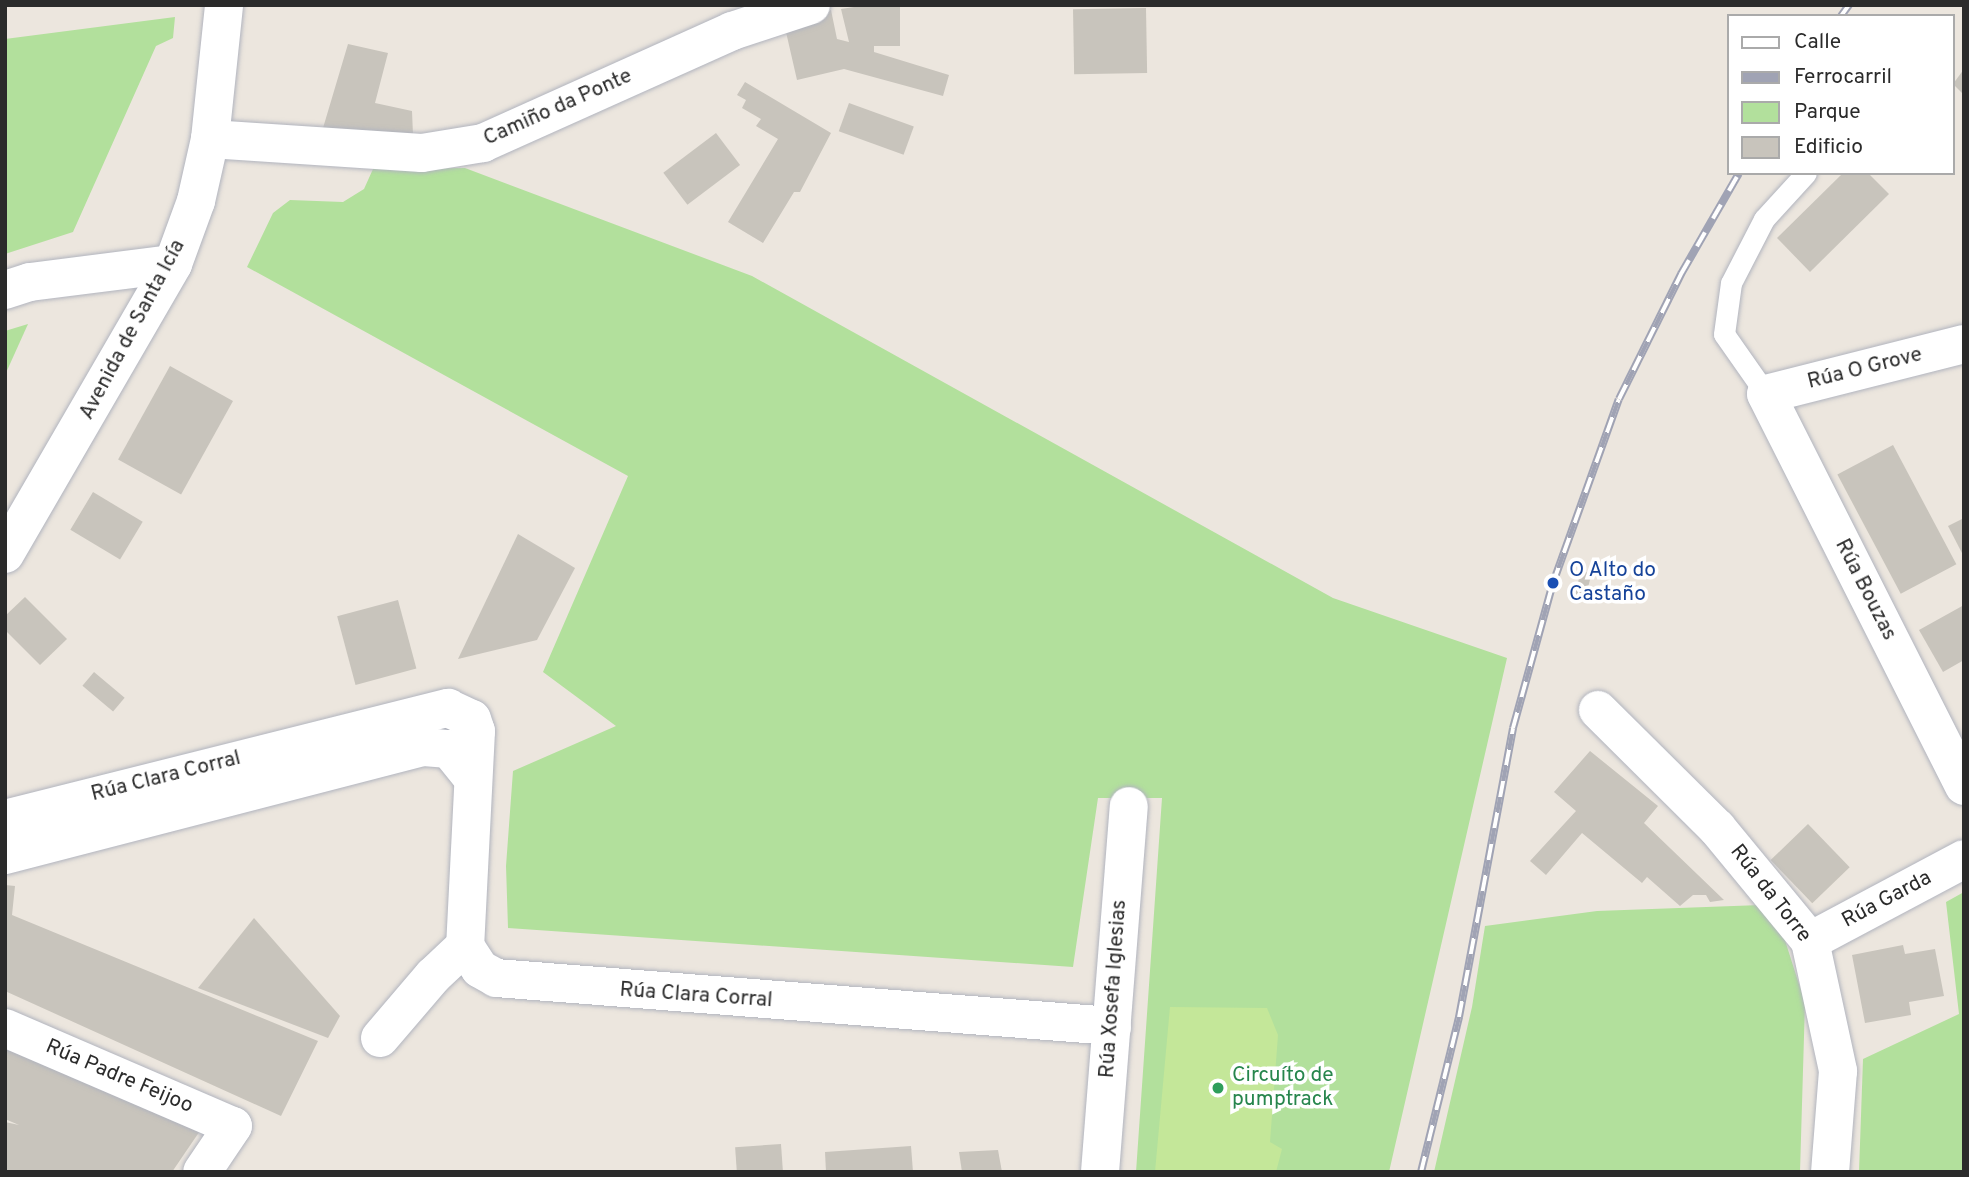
<!DOCTYPE html>
<html>
<head>
<meta charset="utf-8">
<style>
	body { margin:0 }
	#map { position:relative; width:1969px; height:1177px; overflow:hidden; background:#ece6de; font-family:Overpass,sans-serif }
	div>[style] { position:absolute }
	.green>* { inset:0; background:#b2e09c }
	.pitch>* { inset:0; background:#c4e799 }
	.building>* { inset:0; background:#c8c4bc; transform-origin:0 0 }
	.roads { filter:drop-shadow(0 0 2px #b1b4be) drop-shadow(0 0 2px #b1b4be) }
	.service>* { height:21px; margin:-10.5px; padding:0 10.5px; transform-origin:10.5px; border-radius:10.5px; background:#fff }
	.minor>* { height:38px; margin:-19px; padding:0 19px; transform-origin:19px; border-radius:19px; background:#fff }
	.tertiary>* { height:38px; margin:-19px; padding:0 19px; transform-origin:19px; border-radius:19px; background:#fff }
	.rail>* { height:8px; margin-top:-4px; transform-origin:0; background:repeating-linear-gradient(90deg,#fff 0 16px,#a0a3b4 0 32px); box-sizing:border-box; border-block:2px solid #a0a3b4 }
	.dots>* { width:19px; height:19px; translate:-50% -50%; box-sizing:border-box; border:4px solid #fff; border-radius:50% }
	span { translate:-50% -50%; white-space:nowrap; text-align:center; line-height:1.15; -webkit-text-stroke:7px #fff; paint-order:stroke }
	.street-label { font-size:21px; color:#2b2b2b }
	.transit-label { font-size:21px; color:#164399 }
	.left { translate:0 -50%; text-align:left }
	.leisure-label { font-size:21px; color:#27864d }
	.frame { position:absolute; inset:0; border:7px solid #2b2b2b; pointer-events:none }
	.legend { position:absolute; left:1727px; top:14px; width:228px; height:161px; box-sizing:border-box; background:#fff; border:2px solid #aaa; margin:0; padding:9px 12px; list-style:none; font-size:21px; color:#2b2b2b }
	.legend li { display:flex; align-items:center; gap:14px; height:35px }
	.legend b { width:35px; border:2px solid #aaa }
</style>
</head>
<body>
<div id="map">
	<div class="green">
		<i style="clip-path:polygon(175px 17px,173px 38px,156px 46px,73px 232px,5px 254px,5px 39px)"></i>
		<i style="clip-path:polygon(465px 168px,752px 276px,1333px 598px,1507px 658px,1389px 1172px,1136px 1172px,1162px 798px,1098px 798px,1073px 967px,508px 928px,506px 866px,513px 771px,616px 726px,543px 672px,628px 476px,247px 267px,273px 213px,290px 200px,343px 202px,364px 189px,373px 169px)"></i>
		<i style="clip-path:polygon(28px 324px,5px 375px,5px 331px)"></i>
		<i style="clip-path:polygon(1964px 892px,1964px 1172px,1859px 1172px,1863px 1059px,1959px 1014px,1946px 902px)"></i>
		<i style="clip-path:polygon(1761px 905px,1783px 934px,1805px 1003px,1800px 1172px,1434px 1172px,1472px 1007px,1485px 926px,1597px 911px)"></i>
	</div>
	<div class="pitch">
		<i style="clip-path:polygon(1170px 1007px,1267px 1008px,1278px 1035px,1270px 1142px,1282px 1149px,1276px 1172px,1155px 1172px)"></i>
	</div>
	<div class="building">
		<i style="clip-path:polygon(867px 5px,900px 5px,900px 46px,874px 46px,874px 52px,949px 75px,943px 96px,844px 69px,797px 80px,783px 19px,831px 10px,837px 39px,849px 42px,841px 9px)"></i>
		<i style="left:1146px;top:8px;width:65px;height:73px;rotate:89deg"></i>
		<i style="clip-path:polygon(348px 44px,388px 53px,375px 103px,412px 111px,413px 135px,323px 128px)"></i>
		<i style="clip-path:polygon(1964px 69px,1964px 95px,1953px 84px)"></i>
		<i style="clip-path:polygon(745px 82px,831px 133px,800px 192px,794px 192px,763px 243px,728px 222px,778px 139px,756px 126px,761px 119px,742px 108px,746px 100px,737px 95px)"></i>
		<i style="left:849px;top:103px;width:69px;height:30px;rotate:20deg"></i>
		<i style="left:716px;top:133px;width:40px;height:66px;rotate:53deg"></i>
		<i style="clip-path:polygon(1843px 173px,1868px 173px,1889px 194px,1810px 272px,1777px 238px)"></i>
		<i style="left:170px;top:366px;width:72px;height:107px;rotate:29deg"></i>
		<i style="left:1893px;top:445px;width:135px;height:63px;rotate:62deg"></i>
		<i style="left:93px;top:492px;width:58px;height:44px;rotate:31deg"></i>
		<i style="clip-path:polygon(1964px 518px,1964px 557px,1948px 526px)"></i>
		<i style="clip-path:polygon(518px 534px,575px 568px,537px 640px,458px 659px)"></i>
		<i style="left:1581px;top:571px;width:11px;height:28px;rotate:15deg"></i>
		<i style="clip-path:polygon(25px 597px,67px 639px,40px 665px,5px 630px,5px 616px)"></i>
		<i style="left:398px;top:600px;width:71px;height:63px;rotate:75deg"></i>
		<i style="clip-path:polygon(1964px 605px,1964px 660px,1943px 672px,1919px 630px)"></i>
		<i style="left:94px;top:672px;width:40px;height:18px;rotate:40deg"></i>
		<i style="clip-path:polygon(1590px 751px,1658px 806px,1644px 823px,1724px 900px,1710px 902px,1706px 895px,1693px 895px,1680px 906px,1647px 877px,1642px 883px,1582px 833px,1546px 875px,1530px 861px,1576px 811px,1554px 792px)"></i>
		<i style="left:1808px;top:824px;width:60px;height:52px;rotate:46deg"></i>
		<i style="clip-path:polygon(5px 885px,15px 886px,12px 915px,318px 1041px,281px 1116px,5px 991px)"></i>
		<i style="clip-path:polygon(254px 918px,340px 1016px,328px 1038px,198px 988px)"></i>
		<i style="clip-path:polygon(1903px 945px,1905px 954px,1935px 949px,1944px 996px,1909px 1002px,1911px 1015px,1865px 1023px,1852px 955px)"></i>
		<i style="clip-path:polygon(5px 1043px,204px 1125px,172px 1172px,5px 1172px,5px 1122px,19px 1125px,5px 1119px)"></i>
		<i style="left:781px;top:1144px;width:28px;height:46px;rotate:86deg"></i>
		<i style="clip-path:polygon(911px 1146px,913px 1172px,826px 1172px,825px 1152px)"></i>
		<i style="clip-path:polygon(998px 1150px,1002px 1172px,962px 1172px,959px 1152px)"></i>
	</div>
	<div class="roads">
		<div class="service">
			<i style="left:1766px;top:394px;width:73px;rotate:-125deg"></i>
			<i style="left:1724px;top:334px;width:51px;rotate:-82.2deg"></i>
			<i style="left:1731px;top:283px;width:72px;rotate:-62.7deg"></i>
			<i style="left:1764px;top:219px;width:62px;rotate:-47.6deg"></i>
		</div>
		<div class="minor">
			<i style="left:210px;top:139px;width:212px;rotate:3.8deg"></i>
			<i style="left:422px;top:153px;width:62px;rotate:-9.3deg"></i>
			<i style="left:483px;top:143px;width:273px;rotate:-24.2deg"></i>
			<i style="left:732px;top:31px;width:83px;rotate:-18.2deg"></i>
			<i style="left:5px;top:290px;width:26px;rotate:-18deg"></i>
			<i style="left:30px;top:282px;width:144px;rotate:-7.2deg"></i>
			<i style="left:1964px;top:344px;width:204px;rotate:165.8deg"></i>
			<i style="left:1766px;top:394px;width:439px;rotate:63.2deg"></i>
			<i style="left:1598px;top:710px;width:168px;rotate:44.8deg"></i>
			<i style="left:1717px;top:828px;width:146px;rotate:50.5deg"></i>
			<i style="left:1810px;top:941px;width:133px;rotate:77.8deg"></i>
			<i style="left:1838px;top:1071px;width:101px;rotate:94.5deg"></i>
			<i style="left:5px;top:819px;width:457px;rotate:-14.1deg"></i>
			<i style="left:448px;top:708px;width:26px;rotate:25deg"></i>
			<i style="left:472px;top:719px;width:13px;rotate:72deg"></i>
			<i style="left:476px;top:731px;width:215px;rotate:92.9deg"></i>
			<i style="left:465px;top:946px;width:27px;rotate:57deg"></i>
			<i style="left:480px;top:969px;width:18px;rotate:29deg"></i>
			<i style="left:496px;top:978px;width:618px;rotate:4.46deg"></i>
			<i style="left:5px;top:855px;width:433px;rotate:-14.5deg"></i>
			<i style="left:424px;top:747px;width:25px;rotate:5deg"></i>
			<i style="left:449px;top:749px;width:36px;rotate:51deg"></i>
			<i style="left:1810px;top:941px;width:174px;rotate:-28deg"></i>
			<i style="left:5px;top:1028px;width:248px;rotate:23.3deg"></i>
			<i style="left:233px;top:1126px;width:55px;rotate:124deg"></i>
			<i style="left:380px;top:1038px;width:82px;rotate:-49.5deg"></i>
			<i style="left:433px;top:976px;width:44px;rotate:-43.2deg"></i>
			<i style="left:1100px;top:1172px;width:367px;rotate:-85.5deg"></i>
		</div>
		<div class="tertiary">
			<i style="left:5px;top:554px;width:335px;rotate:-59.9deg"></i>
			<i style="left:173px;top:264px;width:67px;rotate:-69.9deg"></i>
			<i style="left:196px;top:201px;width:64px;rotate:-77.3deg"></i>
			<i style="left:210px;top:139px;width:135px;rotate:-84deg"></i>
		</div>
	</div>
	<div class="rail">
		<i style="left:1841px;top:16px;width:14px;rotate:-54deg"></i>
		<i style="left:1421px;top:1172px;width:160px;rotate:-76.2deg"></i>
		<i style="left:1459px;top:1017px;width:294px;rotate:-79.4deg"></i>
		<i style="left:1513px;top:728px;width:150px;rotate:-74.6deg"></i>
		<i style="left:1553px;top:583px;width:195px;rotate:-70.3deg"></i>
		<i style="left:1619px;top:399px;width:140px;rotate:-63.6deg"></i>
		<i style="left:1681px;top:274px;width:116px;rotate:-60.1deg"></i>
	</div>
	<div class="dots">
		<i style="left:1553px;top:583px;background:#1a4fb4"></i>
		<i style="left:1218px;top:1088px;background:#2e9e5b"></i>
	</div>
	<div class="street-label">
		<span style="left:558px;top:108px;rotate:-24deg">Camiño da Ponte</span>
		<span style="left:133px;top:330px;rotate:-62deg">Avenida de Santa Icía</span>
		<span style="left:1865px;top:369px;rotate:-14deg">Rúa O Grove</span>
		<span style="left:1865px;top:590px;rotate:63deg">Rúa Bouzas</span>
		<span style="left:166px;top:777px;rotate:-14deg">Rúa Clara Corral</span>
		<span style="left:1770px;top:894px;rotate:52deg">Rúa da Torre</span>
		<span style="left:1887px;top:900px;rotate:-28deg">Rúa Garda</span>
		<span style="left:1114px;top:989px;rotate:-86deg">Rúa Xosefa Iglesias</span>
		<span style="left:696px;top:996px;rotate:4deg">Rúa Clara Corral</span>
		<span style="left:119px;top:1077px;rotate:23deg">Rúa Padre Feijoo</span>
	</div>
	<div class="transit-label">
		<span class="left" style="left:1569px;top:583px">O Alto do<br>Castaño</span>
	</div>
	<div class="leisure-label">
		<span class="left" style="left:1232px;top:1088px">Circuíto de<br>pumptrack</span>
	</div>
	<div class="frame"></div>
	<ul class="legend">
	<li><b style="height:9px;background:#fff"></b>Calle</li>
	<li><b style="height:9px;background:#a0a3b4"></b>Ferrocarril</li>
	<li><b style="height:19px;background:#b2e09c"></b>Parque</li>
	<li><b style="height:19px;background:#c8c4bc"></b>Edificio</li>
	</ul>
</div>
</body>
</html>
